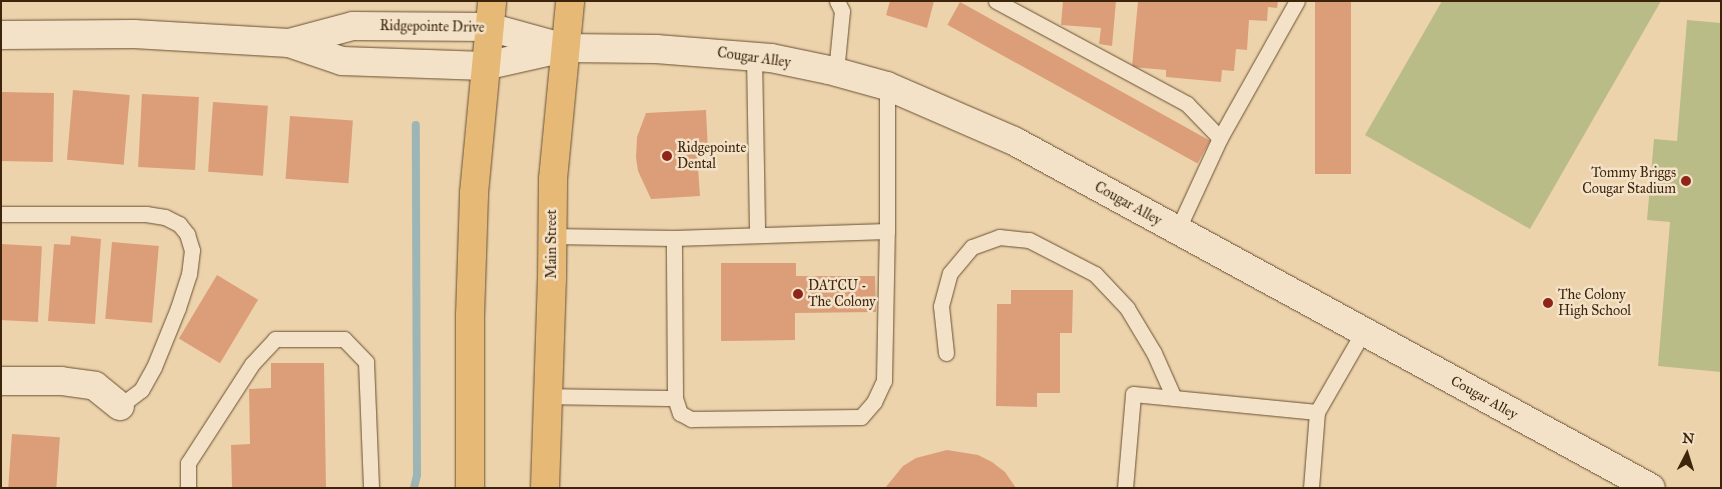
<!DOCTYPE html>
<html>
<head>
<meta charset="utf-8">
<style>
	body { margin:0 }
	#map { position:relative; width:1722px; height:489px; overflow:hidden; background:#ecd3ab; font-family:"IM FELL Great Primer",serif }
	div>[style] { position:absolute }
	.green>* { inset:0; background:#babc87 }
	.stream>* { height:8px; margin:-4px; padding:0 4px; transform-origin:4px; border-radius:4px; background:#9db5b5 }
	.building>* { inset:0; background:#dc9e78; transform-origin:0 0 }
	.roads { filter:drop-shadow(0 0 1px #695033) drop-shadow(0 0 1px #695033) }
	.service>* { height:15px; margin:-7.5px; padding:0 7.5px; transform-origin:7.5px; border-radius:7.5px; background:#f3e2c8 }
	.minor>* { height:28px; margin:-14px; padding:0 14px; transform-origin:14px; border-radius:14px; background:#f3e2c8 }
	.tertiary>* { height:28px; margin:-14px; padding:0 14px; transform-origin:14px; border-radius:14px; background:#f3e2c8 }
	.primary>* { height:28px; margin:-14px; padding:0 14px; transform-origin:14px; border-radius:14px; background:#e6ba76 }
	.dots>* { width:14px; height:14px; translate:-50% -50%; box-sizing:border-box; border:2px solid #f3e2c8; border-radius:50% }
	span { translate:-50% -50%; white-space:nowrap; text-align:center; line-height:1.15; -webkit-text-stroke:5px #f3e2c8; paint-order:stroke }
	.street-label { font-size:14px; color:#3d250b }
	.poi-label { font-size:14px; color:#3d250b }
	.left { translate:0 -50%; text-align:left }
	.right { translate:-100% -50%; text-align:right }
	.frame { position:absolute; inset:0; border:2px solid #3d250b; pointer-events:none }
	.north { position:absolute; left:1662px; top:429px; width:50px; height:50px; -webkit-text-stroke:4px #f3e2c8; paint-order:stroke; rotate:5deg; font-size:14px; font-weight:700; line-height:20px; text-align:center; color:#3d250b }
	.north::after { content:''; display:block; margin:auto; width:18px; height:22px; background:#3d250b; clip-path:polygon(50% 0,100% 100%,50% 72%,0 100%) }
</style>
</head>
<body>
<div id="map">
	<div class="green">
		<i style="clip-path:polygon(1442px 1px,1661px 1px,1530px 229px,1365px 135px)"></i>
		<i style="clip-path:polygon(1687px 20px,1721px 23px,1721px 372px,1658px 366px,1670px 222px,1647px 220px,1654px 139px,1677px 141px)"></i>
	</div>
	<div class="stream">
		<i style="left:414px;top:488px;width:13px;rotate:-77deg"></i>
		<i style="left:417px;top:475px;width:350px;rotate:-90.2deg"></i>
	</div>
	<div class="building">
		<i style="clip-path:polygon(890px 1px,934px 1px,927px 28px,886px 15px)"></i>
		<i style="clip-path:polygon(1063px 1px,1116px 1px,1112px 46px,1099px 44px,1101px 28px,1061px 25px)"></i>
		<i style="clip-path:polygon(1138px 1px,1278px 1px,1277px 8px,1268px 7px,1267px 21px,1249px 20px,1247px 50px,1236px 49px,1234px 71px,1222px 70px,1221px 82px,1166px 77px,1166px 70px,1132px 67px)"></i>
		<i style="left:1315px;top:1px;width:36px;height:173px"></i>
		<i style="left:960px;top:2px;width:286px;height:26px;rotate:29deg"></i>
		<i style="left:73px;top:90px;width:57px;height:70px;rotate:5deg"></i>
		<i style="left:1px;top:92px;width:53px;height:69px;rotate:1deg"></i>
		<i style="left:142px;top:94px;width:57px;height:73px;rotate:3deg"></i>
		<i style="left:213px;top:102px;width:55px;height:70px;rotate:4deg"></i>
		<i style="clip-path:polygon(706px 110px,708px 152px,697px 153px,700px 196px,651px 199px,638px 171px,636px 158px,637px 137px,646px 113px)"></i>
		<i style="left:290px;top:116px;width:63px;height:63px;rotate:4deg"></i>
		<i style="clip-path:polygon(71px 236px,101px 239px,95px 324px,48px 321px,54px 244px,70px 245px)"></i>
		<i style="left:112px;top:242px;width:47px;height:77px;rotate:5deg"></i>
		<i style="left:1px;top:244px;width:41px;height:76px;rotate:3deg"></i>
		<i style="clip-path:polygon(721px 263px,796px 263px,796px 276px,875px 276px,876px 312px,795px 313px,795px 340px,721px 341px)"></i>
		<i style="left:217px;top:275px;width:48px;height:74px;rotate:31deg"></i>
		<i style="clip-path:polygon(1011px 290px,1073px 290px,1072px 333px,1060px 333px,1060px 393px,1037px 393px,1037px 407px,996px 406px,997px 304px,1011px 304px)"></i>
		<i style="clip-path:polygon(271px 363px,324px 363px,326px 488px,232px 488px,231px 445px,250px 444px,249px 389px,271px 388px)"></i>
		<i style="left:12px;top:434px;width:48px;height:54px;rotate:4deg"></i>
		<i style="clip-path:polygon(947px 450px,978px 455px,992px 462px,1005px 472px,1016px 488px,885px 488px,903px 466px,916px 458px)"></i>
	</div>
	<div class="roads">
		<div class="service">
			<i style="left:996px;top:1px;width:217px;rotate:28.3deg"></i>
			<i style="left:1187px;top:104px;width:47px;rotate:45.9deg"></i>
			<i style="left:1220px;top:138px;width:102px;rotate:114.8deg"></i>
			<i style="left:754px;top:56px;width:179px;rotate:89deg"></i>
			<i style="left:836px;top:72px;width:61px;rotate:-84.4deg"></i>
			<i style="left:842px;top:11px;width:11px;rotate:-117deg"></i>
			<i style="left:1220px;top:138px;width:157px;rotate:-60.7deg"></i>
			<i style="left:1px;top:214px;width:145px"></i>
			<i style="left:146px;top:214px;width:19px;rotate:9deg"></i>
			<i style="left:165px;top:217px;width:16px;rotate:27deg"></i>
			<i style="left:179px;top:224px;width:13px;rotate:51deg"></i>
			<i style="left:187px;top:234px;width:17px;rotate:73deg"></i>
			<i style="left:192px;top:250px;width:24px;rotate:97deg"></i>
			<i style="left:189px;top:274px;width:36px;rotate:108deg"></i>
			<i style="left:178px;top:308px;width:64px;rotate:112.1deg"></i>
			<i style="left:154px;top:367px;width:26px;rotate:119deg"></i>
			<i style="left:141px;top:390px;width:26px;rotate:143deg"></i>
			<i style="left:551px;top:236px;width:123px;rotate:0.9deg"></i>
			<i style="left:674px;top:238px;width:213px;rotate:-1.9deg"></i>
			<i style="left:887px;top:231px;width:145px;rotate:-90deg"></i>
			<i style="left:946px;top:353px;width:47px;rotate:-96.1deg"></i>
			<i style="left:941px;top:306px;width:34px;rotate:-75deg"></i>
			<i style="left:950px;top:273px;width:34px;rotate:-50deg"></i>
			<i style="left:972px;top:247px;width:29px;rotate:-20deg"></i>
			<i style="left:999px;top:237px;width:30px;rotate:6deg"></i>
			<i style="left:1029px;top:240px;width:74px;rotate:27.3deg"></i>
			<i style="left:1095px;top:274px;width:47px;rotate:46.7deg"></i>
			<i style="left:1127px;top:308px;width:52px;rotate:59deg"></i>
			<i style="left:1154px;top:353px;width:49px;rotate:66deg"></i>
			<i style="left:547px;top:396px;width:128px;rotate:0.9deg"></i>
			<i style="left:675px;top:398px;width:160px;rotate:-90.4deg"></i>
			<i style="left:675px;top:398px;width:16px;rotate:72deg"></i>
			<i style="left:680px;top:413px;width:13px;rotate:29deg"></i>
			<i style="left:691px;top:419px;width:170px;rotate:-0.7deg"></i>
			<i style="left:861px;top:417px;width:20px;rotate:-49deg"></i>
			<i style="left:874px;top:402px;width:23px;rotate:-65deg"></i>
			<i style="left:884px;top:381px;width:150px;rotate:-88.9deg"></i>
			<i style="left:188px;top:488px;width:25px;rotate:-90deg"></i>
			<i style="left:188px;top:463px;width:118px;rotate:-57.1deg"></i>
			<i style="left:252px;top:364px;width:34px;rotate:-47deg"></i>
			<i style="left:275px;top:339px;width:69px"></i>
			<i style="left:344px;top:339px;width:32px;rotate:46deg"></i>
			<i style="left:366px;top:362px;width:126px;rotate:87.7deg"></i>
			<i style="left:1125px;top:488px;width:94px;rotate:-85.1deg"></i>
			<i style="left:1133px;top:394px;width:185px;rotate:5.6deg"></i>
			<i style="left:1311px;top:488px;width:76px;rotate:-85.5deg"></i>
			<i style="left:1317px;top:412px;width:92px;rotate:-60.1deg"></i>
		</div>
		<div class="minor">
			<i style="left:1px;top:381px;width:60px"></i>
			<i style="left:61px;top:381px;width:34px;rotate:8deg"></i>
			<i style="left:95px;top:386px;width:32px;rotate:39deg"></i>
		</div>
		<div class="tertiary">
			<i style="left:1px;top:35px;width:133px;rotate:-0.4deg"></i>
			<i style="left:134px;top:34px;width:155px;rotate:3.3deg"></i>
			<i style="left:289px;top:43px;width:56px;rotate:18.8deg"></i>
			<i style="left:342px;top:61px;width:143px;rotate:2deg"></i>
			<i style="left:485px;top:66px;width:81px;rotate:-12.8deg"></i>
			<i style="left:564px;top:48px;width:92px;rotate:0.6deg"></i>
			<i style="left:656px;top:49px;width:115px;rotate:4.5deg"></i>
			<i style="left:771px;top:58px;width:59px;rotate:11.7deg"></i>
			<i style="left:829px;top:70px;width:60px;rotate:15.4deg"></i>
			<i style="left:887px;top:86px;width:138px;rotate:23.4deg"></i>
			<i style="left:1014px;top:141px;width:725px;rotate:28.58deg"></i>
			<i style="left:289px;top:43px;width:66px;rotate:-14.9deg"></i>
			<i style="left:353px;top:26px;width:136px;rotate:0.4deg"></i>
			<i style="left:489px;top:27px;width:75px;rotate:15.5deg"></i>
		</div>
		<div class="primary">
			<i style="left:470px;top:488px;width:172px;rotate:-90deg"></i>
			<i style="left:470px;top:316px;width:123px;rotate:-88.1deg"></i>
			<i style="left:474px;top:193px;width:193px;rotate:-84.6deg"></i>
			<i style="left:545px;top:488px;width:209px;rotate:-88.1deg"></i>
			<i style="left:552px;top:279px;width:100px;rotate:-89.4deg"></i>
			<i style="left:553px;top:179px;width:179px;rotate:-84.5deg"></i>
		</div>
	</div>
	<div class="dots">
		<i style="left:667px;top:156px;background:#8f2418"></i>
		<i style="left:1686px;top:181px;background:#8f2418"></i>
		<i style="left:798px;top:294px;background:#8f2418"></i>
		<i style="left:1548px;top:303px;background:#8f2418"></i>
	</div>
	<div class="street-label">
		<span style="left:432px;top:27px;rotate:1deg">Ridgepointe Drive</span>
		<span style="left:754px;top:58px;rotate:8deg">Cougar Alley</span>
		<span style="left:1128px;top:204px;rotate:29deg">Cougar Alley</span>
		<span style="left:552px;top:244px;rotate:-90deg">Main Street</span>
		<span style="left:1484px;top:398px;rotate:29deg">Cougar Alley</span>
	</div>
	<div class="poi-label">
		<span class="left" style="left:677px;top:156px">Ridgepointe<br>Dental</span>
		<span class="right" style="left:1676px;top:181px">Tommy Briggs<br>Cougar Stadium</span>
		<span class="left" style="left:808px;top:294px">DATCU -<br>The Colony</span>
		<span class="left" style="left:1558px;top:303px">The Colony<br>High School</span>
	</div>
	<div class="frame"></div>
	<div class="north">N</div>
</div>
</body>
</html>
